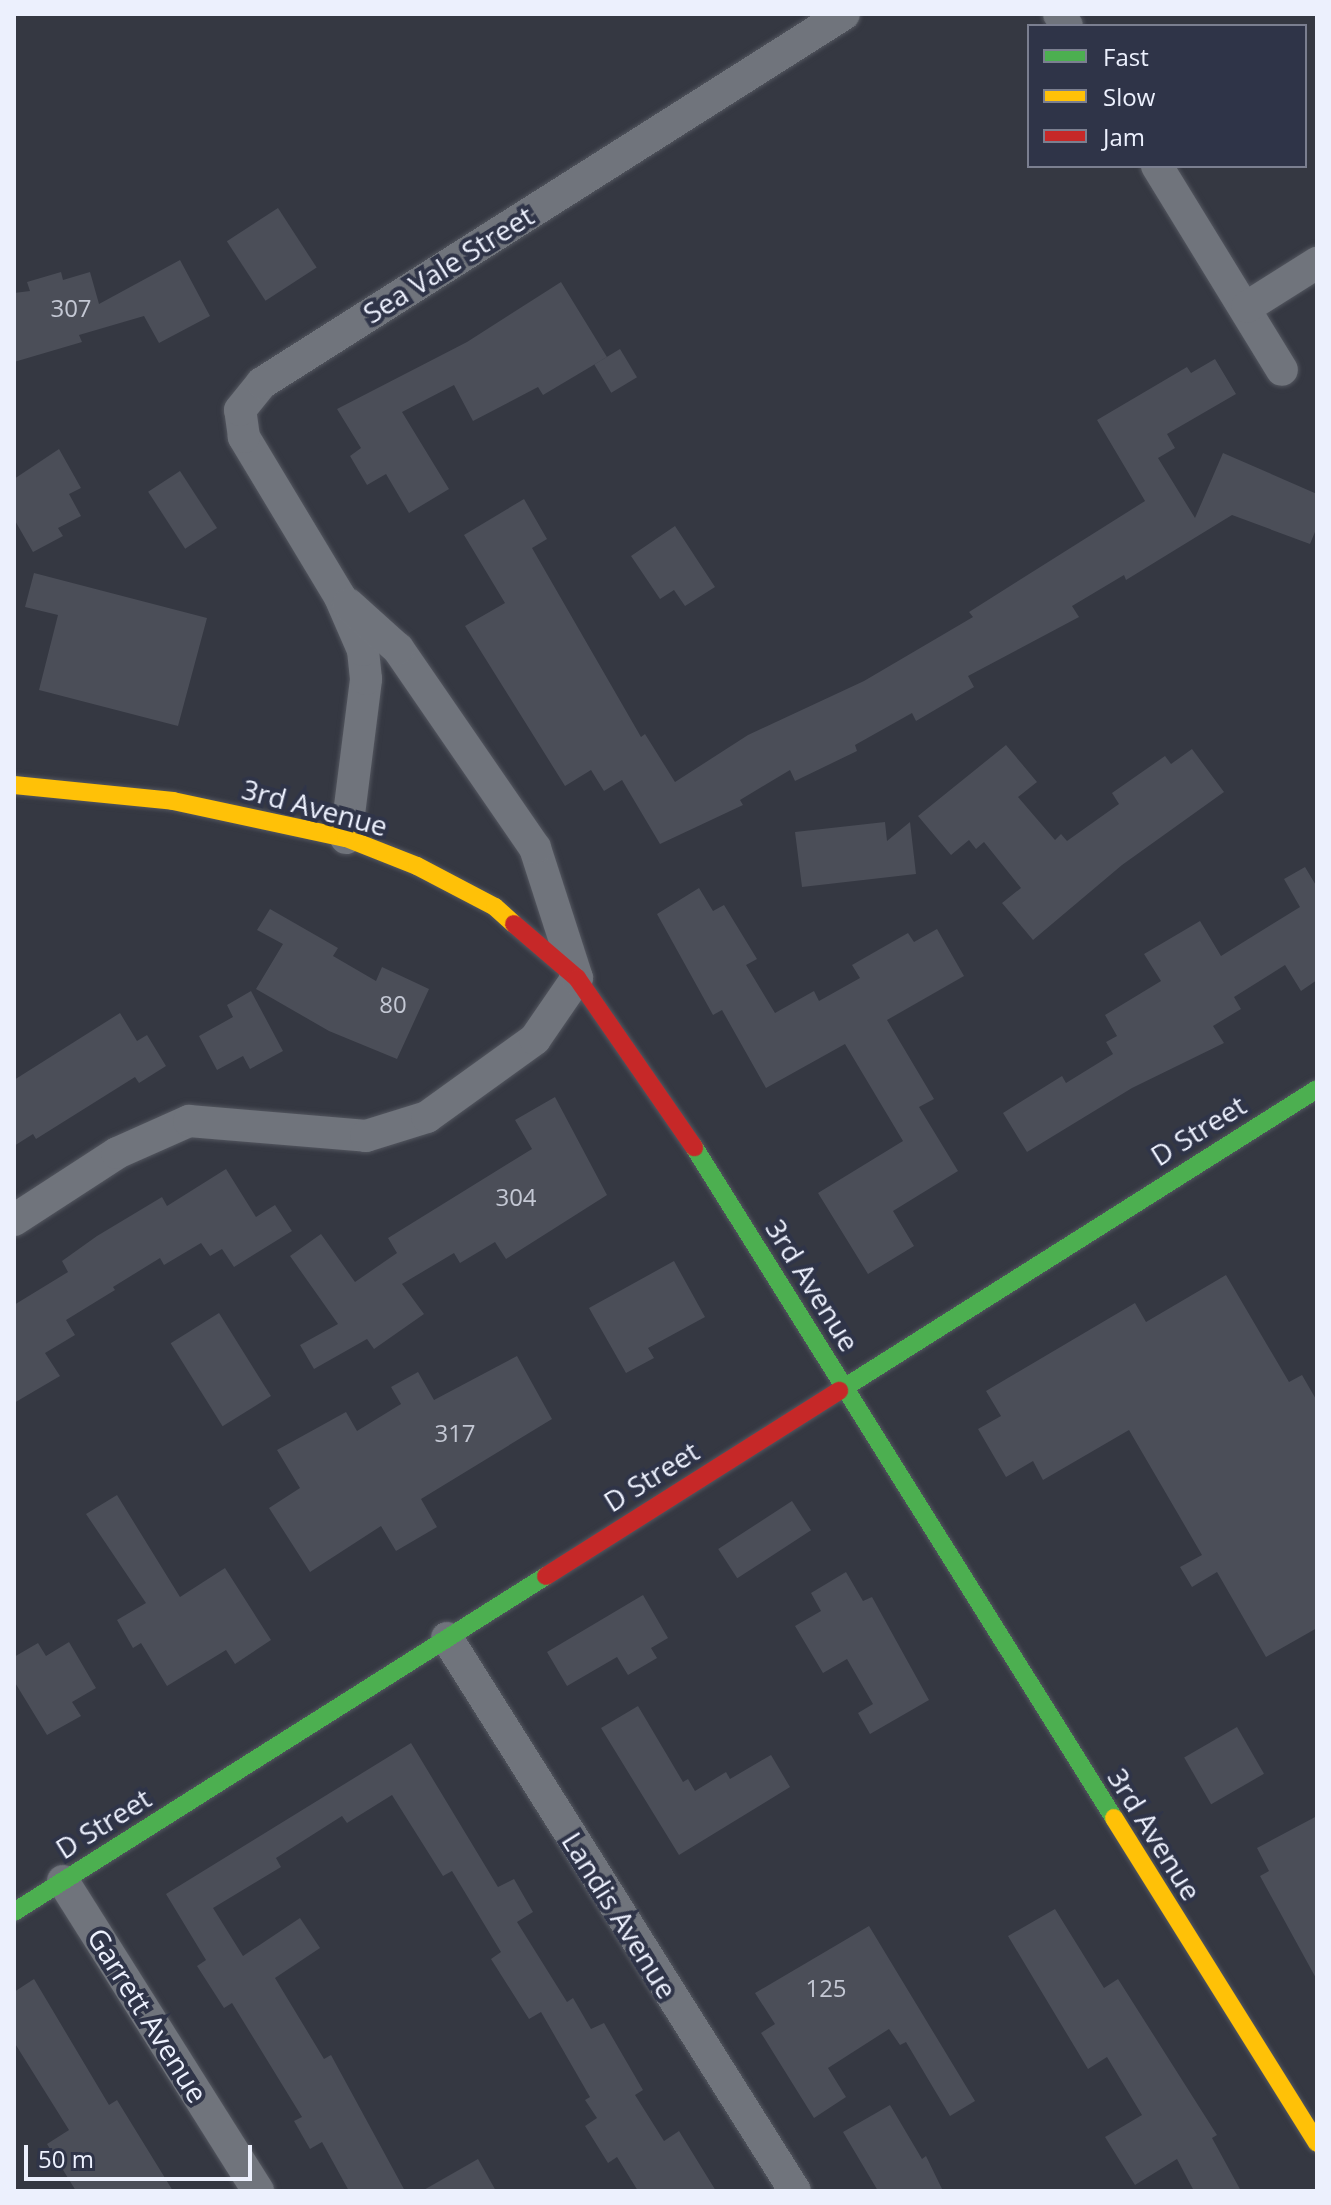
<!DOCTYPE html>
<html>
<head>
<meta charset="utf-8">
<style>
	body { margin:0 }
	#map { position:relative; width:1331px; height:2205px; overflow:hidden; background:#353842; font-family:"Open Sans",sans-serif }
	div>[style] { position:absolute }
	.building>* { inset:0; background:#4b4e58; transform-origin:0 0 }
	.roads { filter:drop-shadow(0 0 2px #53565f) drop-shadow(0 0 2px #53565f) }
	.street>* { height:32px; margin:-16px; padding:0 16px; transform-origin:16px; border-radius:16px; background:#70747c }
	.fast>* { height:18px; margin:-9px; padding:0 9px; transform-origin:9px; border-radius:9px; background:#4caf50 }
	.slow>* { height:18px; margin:-9px; padding:0 9px; transform-origin:9px; border-radius:9px; background:#ffc107 }
	.jam>* { height:18px; margin:-9px; padding:0 9px; transform-origin:9px; border-radius:9px; background:#c62828 }
	span { translate:-50% -50%; white-space:nowrap; text-align:center; line-height:1.15; -webkit-text-stroke:8px #2f3448; paint-order:stroke }
	.number-label { font-size:24px; color:#c4c8d4 }
	.number-label span { -webkit-text-stroke-width:0 }
	.street-label { font-size:28px; color:#ecf0fd }
	.frame { position:absolute; inset:0; border:16px solid #ecf0fd; pointer-events:none }
	.legend { position:absolute; left:1027px; top:24px; width:280px; height:144px; box-sizing:border-box; background:#2f3448; border:2px solid #7b7f90; margin:0; padding:10px 14px; list-style:none; font-size:24px; color:#ecf0fd }
	.legend li { display:flex; align-items:center; gap:16px; height:40px }
	.legend b { width:40px; border:2px solid #7b7f90 }
	.scale { position:absolute; left:24px; top:2145px; width:228px; height:36px; box-sizing:border-box; border:4px solid #ecf0fd; border-top:0; padding-left:10px; font-size:24px; line-height:28px; white-space:nowrap; color:#ecf0fd; -webkit-text-stroke:6px #2f3448; paint-order:stroke }
</style>
</head>
<body>
<div id="map">
	<div class="building">
		<i style="left:278px;top:208px;width:71px;height:61px;rotate:57deg"></i>
		<i style="clip-path:polygon(180px 260px,210px 316px,159px 343px,144px 316px,79px 335px,82px 342px,14px 362px,14px 293px,30px 291px,27px 282px,61px 272px,63px 280px,90px 272px,99px 304px)"></i>
		<i style="clip-path:polygon(561px 282px,607px 357px,543px 395px,538px 387px,473px 421px,454px 385px,402px 412px,449px 489px,409px 513px,386px 474px,367px 485px,350px 456px,361px 448px,337px 409px,467px 342px)"></i>
		<i style="left:620px;top:349px;width:33px;height:30px;rotate:59deg"></i>
		<i style="clip-path:polygon(1215px 359px,1236px 394px,1167px 434px,1175px 448px,1158px 458px,1195px 518px,1223px 453px,1317px 494px,1317px 527px,1310px 544px,1232px 515px,1126px 580px,1124px 575px,1072px 606px,1079px 617px,968px 676px,974px 687px,916px 721px,912px 713px,855px 745px,857px 751px,795px 781px,790px 770px,740px 800px,743px 805px,660px 844px,622px 780px,604px 791px,591px 770px,565px 786px,465px 626px,505px 603px,464px 535px,524px 499px,547px 539px,532px 548px,641px 737px,645px 734px,675px 782px,748px 735px,864px 681px,973px 617px,969px 612px,1145px 501px,1097px 420px,1187px 367px,1191px 373px)"></i>
		<i style="clip-path:polygon(59px 449px,81px 488px,69px 494px,81px 516px,58px 528px,63px 536px,33px 552px,14px 519px,14px 479px)"></i>
		<i style="left:180px;top:471px;width:68px;height:38px;rotate:57deg"></i>
		<i style="clip-path:polygon(675px 526px,715px 587px,685px 606px,674px 590px,660px 599px,631px 556px)"></i>
		<i style="clip-path:polygon(34px 573px,207px 618px,178px 726px,39px 690px,58px 615px,25px 607px)"></i>
		<i style="clip-path:polygon(1006px 745px,1037px 782px,1018px 797px,1055px 840px,1061px 834px,1067px 841px,1119px 804px,1112px 793px,1165px 756px,1171px 764px,1192px 749px,1224px 792px,1122px 865px,1033px 940px,1002px 903px,1021px 888px,984px 842px,976px 849px,969px 840px,951px 855px,918px 816px)"></i>
		<i style="clip-path:polygon(885px 822px,887px 841px,910px 822px,916px 874px,802px 887px,795px 832px)"></i>
		<i style="clip-path:polygon(1305px 867px,1317px 887px,1317px 980px,1301px 991px,1285px 965px,1234px 997px,1241px 1009px,1213px 1026px,1224px 1043px,1132px 1088px,1027px 1152px,1003px 1113px,1062px 1076px,1066px 1083px,1113px 1054px,1106px 1042px,1117px 1036px,1105px 1015px,1161px 981px,1144px 954px,1200px 921px,1221px 956px,1300px 907px,1284px 879px)"></i>
		<i style="clip-path:polygon(699px 888px,713px 911px,724px 905px,757px 959px,746px 965px,775px 1013px,814px 991px,819px 1001px,860px 978px,852px 965px,908px 933px,914px 942px,937px 929px,964px 976px,887px 1020px,934px 1099px,919px 1107px,958px 1171px,893px 1211px,914px 1246px,868px 1274px,818px 1193px,903px 1141px,845px 1044px,766px 1088px,722px 1010px,713px 1015px,657px 914px)"></i>
		<i style="clip-path:polygon(270px 909px,338px 948px,333px 956px,376px 981px,382px 967px,429px 989px,397px 1059px,329px 1031px,256px 989px,283px 944px,257px 930px)"></i>
		<i style="clip-path:polygon(251px 991px,283px 1051px,250px 1069px,243px 1056px,217px 1070px,199px 1036px,233px 1017px,227px 1005px)"></i>
		<i style="clip-path:polygon(120px 1013px,137px 1041px,147px 1035px,166px 1066px,139px 1083px,135px 1077px,36px 1139px,33px 1134px,14px 1146px,14px 1080px)"></i>
		<i style="clip-path:polygon(555px 1097px,607px 1195px,506px 1259px,495px 1242px,460px 1263px,454px 1253px,402px 1284px,424px 1314px,374px 1349px,367px 1339px,314px 1369px,300px 1345px,338px 1324px,290px 1256px,321px 1234px,355px 1282px,397px 1253px,388px 1238px,532px 1149px,515px 1120px)"></i>
		<i style="clip-path:polygon(226px 1169px,256px 1217px,275px 1205px,292px 1231px,234px 1267px,222px 1249px,210px 1256px,201px 1243px,164px 1265px,160px 1258px,113px 1287px,115px 1290px,66px 1320px,75px 1335px,45px 1353px,60px 1376px,14px 1403px,14px 1305px,68px 1272px,62px 1261px,97px 1236px,162px 1197px,167px 1206px)"></i>
		<i style="clip-path:polygon(674px 1261px,705px 1317px,648px 1348px,654px 1358px,626px 1373px,589px 1308px)"></i>
		<i style="clip-path:polygon(1226px 1275px,1289px 1382px,1302px 1375px,1317px 1401px,1317px 1628px,1266px 1657px,1217px 1572px,1192px 1587px,1180px 1567px,1202px 1555px,1129px 1430px,1043px 1480px,1033px 1461px,1006px 1477px,978px 1429px,1001px 1416px,986px 1391px,1135px 1303px,1146px 1322px)"></i>
		<i style="left:219px;top:1313px;width:98px;height:57px;rotate:58deg"></i>
		<i style="clip-path:polygon(517px 1356px,552px 1419px,421px 1499px,437px 1527px,396px 1551px,381px 1526px,310px 1572px,269px 1508px,300px 1488px,277px 1450px,346px 1412px,357px 1431px,401px 1404px,391px 1387px,418px 1372px,434px 1400px)"></i>
		<i style="clip-path:polygon(117px 1495px,180px 1597px,225px 1568px,271px 1640px,235px 1664px,226px 1650px,167px 1686px,141px 1643px,133px 1648px,117px 1620px,146px 1603px,86px 1514px)"></i>
		<i style="left:792px;top:1501px;width:35px;height:88px;rotate:57deg"></i>
		<i style="clip-path:polygon(846px 1572px,863px 1601px,872px 1597px,929px 1700px,870px 1734px,858px 1713px,873px 1704px,847px 1659px,823px 1673px,795px 1626px,821px 1611px,811px 1593px)"></i>
		<i style="clip-path:polygon(643px 1595px,668px 1638px,651px 1648px,657px 1658px,628px 1675px,617px 1657px,567px 1686px,547px 1652px)"></i>
		<i style="clip-path:polygon(69px 1642px,96px 1688px,72px 1702px,81px 1716px,47px 1735px,14px 1681px,14px 1657px,38px 1643px,46px 1656px)"></i>
		<i style="clip-path:polygon(638px 1706px,683px 1782px,688px 1779px,695px 1791px,726px 1772px,730px 1779px,771px 1755px,790px 1787px,679px 1855px,601px 1728px)"></i>
		<i style="left:1237px;top:1727px;width:54px;height:61px;rotate:60deg"></i>
		<i style="clip-path:polygon(411px 1743px,498px 1887px,514px 1879px,533px 1912px,517px 1922px,567px 2002px,573px 1998px,591px 2029px,604px 2023px,643px 2090px,635px 2095px,664px 2141px,679px 2131px,716px 2191px,638px 2191px,617px 2157px,608px 2163px,585px 2126px,597px 2118px,585px 2100px,590px 2097px,541px 2012px,529px 2019px,491px 1959px,501px 1952px,452px 1871px,443px 1876px,392px 1795px,347px 1823px,342px 1816px,276px 1858px,281px 1867px,213px 1908px,243px 1956px,300px 1918px,320px 1948px,275px 1978px,324px 2059px,331px 2055px,405px 2191px,349px 2191px,322px 2142px,310px 2149px,294px 2121px,302px 2117px,232px 2003px,224px 2008px,197px 1966px,206px 1960px,166px 1894px)"></i>
		<i style="clip-path:polygon(1317px 1816px,1317px 1980px,1260px 1876px,1269px 1871px,1257px 1848px)"></i>
		<i style="clip-path:polygon(1055px 1909px,1104px 1988px,1118px 1979px,1217px 2135px,1212px 2138px,1241px 2191px,1194px 2191px,1177px 2159px,1135px 2185px,1105px 2137px,1142px 2115px,1107px 2057px,1088px 2069px,1008px 1936px)"></i>
		<i style="clip-path:polygon(869px 1926px,975px 2101px,950px 2116px,906px 2042px,900px 2045px,889px 2029px,828px 2068px,846px 2097px,814px 2118px,761px 2033px,775px 2024px,755px 1993px)"></i>
		<i style="clip-path:polygon(34px 1979px,109px 2105px,117px 2100px,173px 2191px,76px 2191px,47px 2144px,69px 2130px,14px 2042px,14px 1992px)"></i>
		<i style="clip-path:polygon(890px 2105px,922px 2159px,926px 2156px,943px 2191px,878px 2191px,843px 2132px)"></i>
		<i style="clip-path:polygon(478px 2159px,496px 2191px,422px 2191px)"></i>
	</div>
	<div class="roads">
		<div class="street">
			<i style="left:1059px;top:14px;width:14px;rotate:56deg"></i>
			<i style="left:1157px;top:166px;width:239px;rotate:58.5deg"></i>
			<i style="left:1247px;top:307px;width:83px;rotate:-32.2deg"></i>
			<i style="left:346px;top:838px;width:160px;rotate:-82.8deg"></i>
			<i style="left:366px;top:679px;width:29px;rotate:-96deg"></i>
			<i style="left:363px;top:650px;width:58px;rotate:-113.5deg"></i>
			<i style="left:340px;top:597px;width:187px;rotate:-121deg"></i>
			<i style="left:244px;top:437px;width:27px;rotate:-98deg"></i>
			<i style="left:240px;top:410px;width:35px;rotate:-51deg"></i>
			<i style="left:262px;top:383px;width:689px;rotate:-32.38deg"></i>
			<i style="left:14px;top:1220px;width:123px;rotate:-33deg"></i>
			<i style="left:117px;top:1153px;width:79px;rotate:-24deg"></i>
			<i style="left:189px;top:1121px;width:178px;rotate:4.8deg"></i>
			<i style="left:366px;top:1136px;width:64px;rotate:-17.3deg"></i>
			<i style="left:427px;top:1117px;width:133px;rotate:-35.8deg"></i>
			<i style="left:535px;top:1039px;width:74px;rotate:-55.5deg"></i>
			<i style="left:577px;top:978px;width:137px;rotate:-107.9deg"></i>
			<i style="left:535px;top:848px;width:242px;rotate:-124.5deg"></i>
			<i style="left:398px;top:649px;width:67px;rotate:-138deg"></i>
			<i style="left:447px;top:1638px;width:653px;rotate:57.82deg"></i>
			<i style="left:63px;top:1881px;width:366px;rotate:57.8deg"></i>
		</div>
		<div class="fast">
			<i style="left:694px;top:1147px;width:792px;rotate:57.96deg"></i>
			<i style="left:839px;top:1391px;width:565px;rotate:-32.28deg"></i>
			<i style="left:14px;top:1912px;width:629px;rotate:-32.28deg"></i>
		</div>
		<div class="slow">
			<i style="left:14px;top:785px;width:160px;rotate:5.7deg"></i>
			<i style="left:173px;top:801px;width:177px;rotate:12.1deg"></i>
			<i style="left:346px;top:838px;width:76px;rotate:21.5deg"></i>
			<i style="left:417px;top:866px;width:88px;rotate:27.7deg"></i>
			<i style="left:495px;top:907px;width:25px;rotate:42deg"></i>
			<i style="left:1114px;top:1818px;width:383px;rotate:58deg"></i>
		</div>
		<div class="jam">
			<i style="left:514px;top:924px;width:83px;rotate:40.6deg"></i>
			<i style="left:577px;top:978px;width:206px;rotate:55.3deg"></i>
			<i style="left:546px;top:1576px;width:347px;rotate:-32.3deg"></i>
		</div>
	</div>
	<div class="number-label">
		<span style="left:71px;top:308px">307</span>
		<span style="left:393px;top:1004px">80</span>
		<span style="left:516px;top:1197px">304</span>
		<span style="left:455px;top:1433px">317</span>
		<span style="left:826px;top:1988px">125</span>
	</div>
	<div class="street-label">
		<span style="left:448px;top:264px;rotate:-32deg">Sea Vale Street</span>
		<span style="left:315px;top:807px;rotate:15deg">3rd Avenue</span>
		<span style="left:1198px;top:1130px;rotate:-32deg">D Street</span>
		<span style="left:813px;top:1285px;rotate:58deg">3rd Avenue</span>
		<span style="left:651px;top:1476px;rotate:-32deg">D Street</span>
		<span style="left:103px;top:1823px;rotate:-32deg">D Street</span>
		<span style="left:1155px;top:1834px;rotate:58deg">3rd Avenue</span>
		<span style="left:620px;top:1915px;rotate:58deg">Landis Avenue</span>
		<span style="left:148px;top:2015px;rotate:58deg">Garrett Avenue</span>
	</div>
	<div class="frame"></div>
	<ul class="legend">
	<li><b style="height:10px;background:#4caf50"></b>Fast</li>
	<li><b style="height:10px;background:#ffc107"></b>Slow</li>
	<li><b style="height:10px;background:#c62828"></b>Jam</li>
	</ul>
	<div class="scale">50 m</div>
</div>
</body>
</html>
